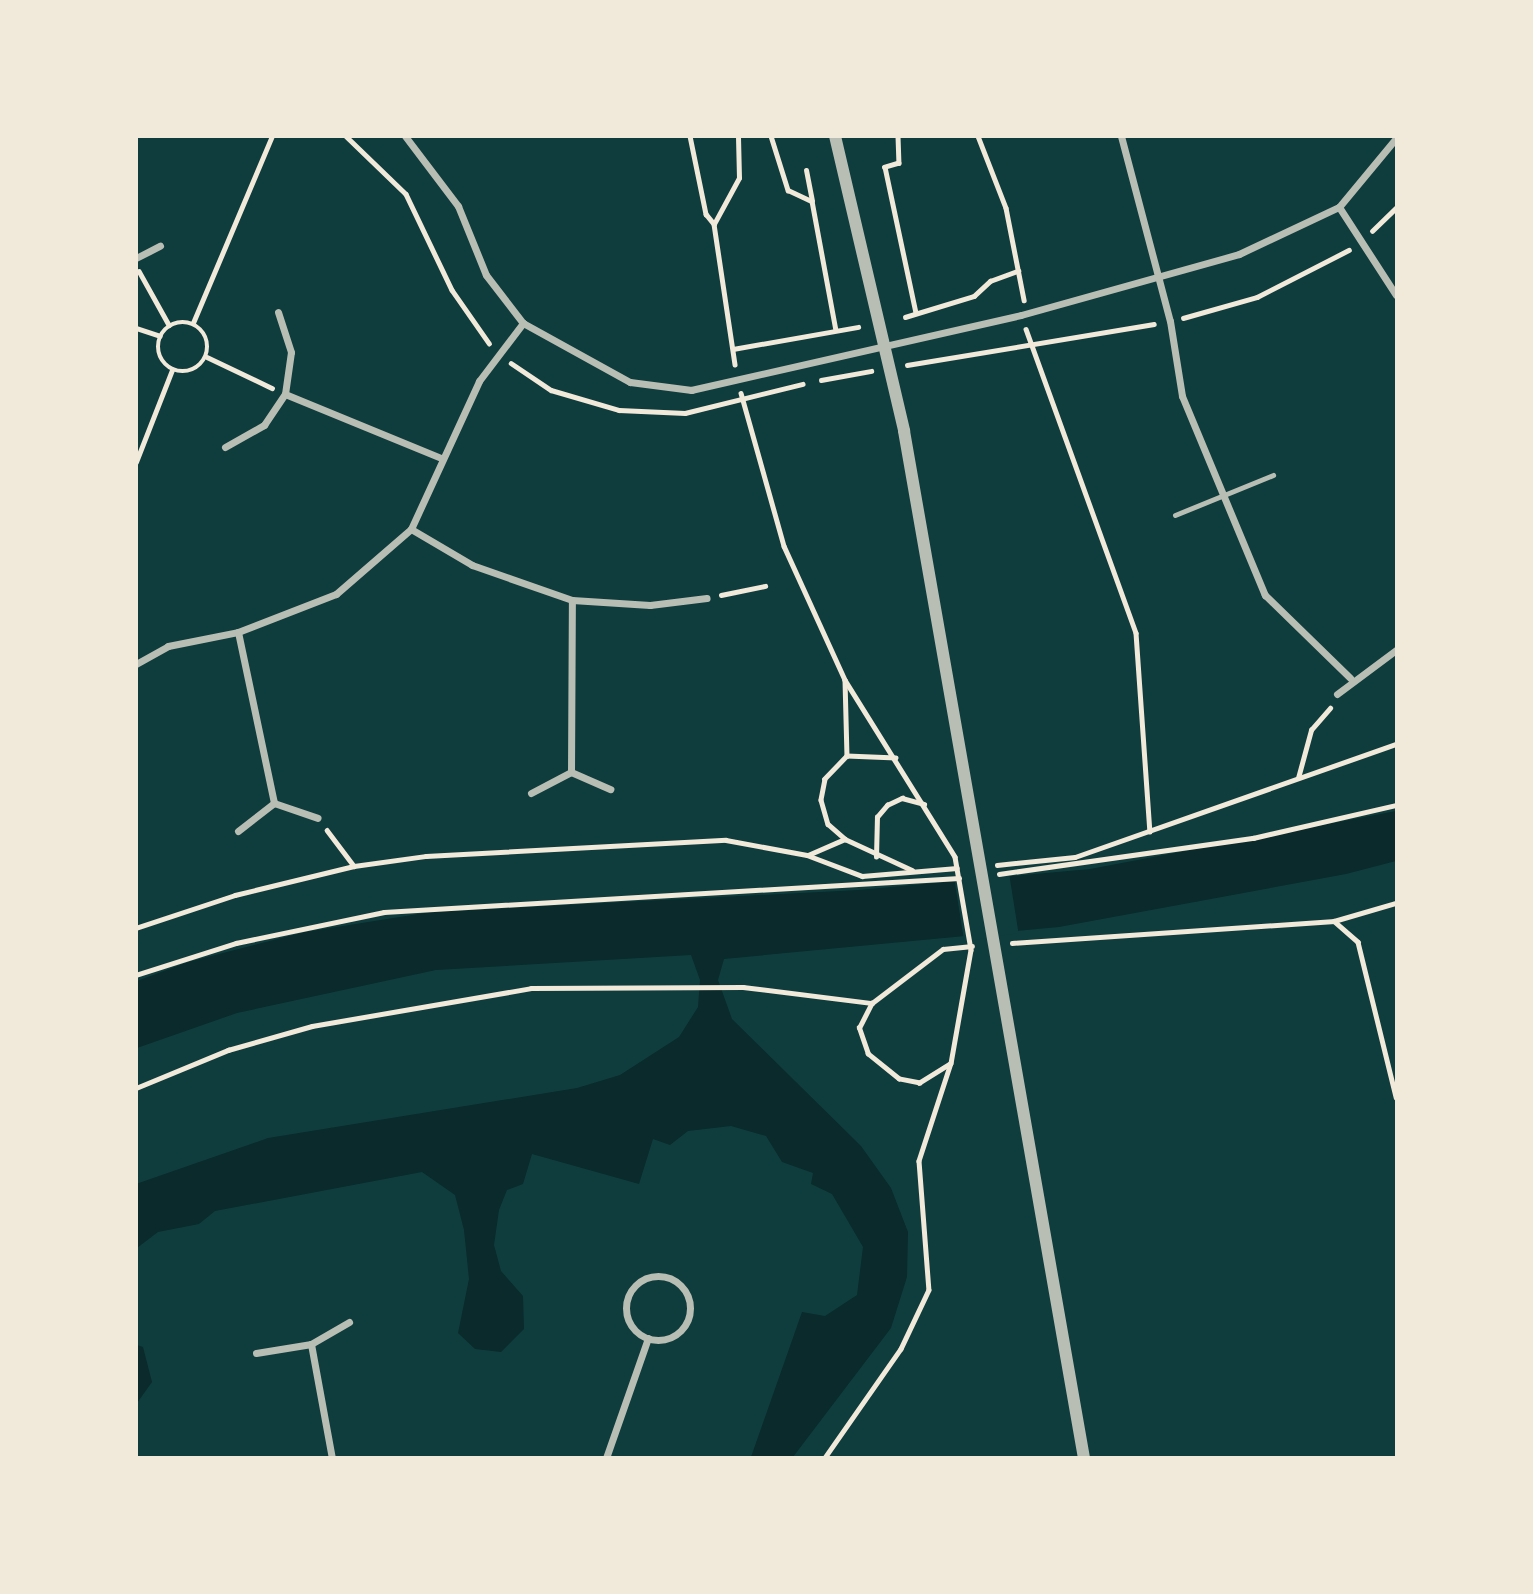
<!DOCTYPE html>
<html>
<head>
<meta charset="utf-8">
<style>
	body { margin:0 }
	#map { position:relative; width:1533px; height:1594px; overflow:hidden; background:#0f3d3e; font-family:"DM Sans",sans-serif }
	div>[style] { position:absolute }
	.water>* { inset:0; background:#0a2a2b }
	.pier>* { inset:0; background:#0f3d3e; transform-origin:0 0 }
	.path>* { height:4.5px; margin:-2.25px; padding:0 2.25px; transform-origin:2.25px; border-radius:2.25px; background:#f1e9da }
	.path>.ring { margin:-2.25px; padding:0; box-sizing:content-box; background:none; border:4.5px solid #f1e9da; border-radius:50% }
	.service>* { height:5px; margin:-2.5px; padding:0 2.5px; transform-origin:2.5px; border-radius:2.5px; background:#b8beb3 }
	.minor>* { height:7px; margin:-3.5px; padding:0 3.5px; transform-origin:3.5px; border-radius:3.5px; background:#b8beb3 }
	.minor>.ring { margin:-3.5px; padding:0; box-sizing:content-box; background:none; border:7px solid #b8beb3; border-radius:50% }
	.tertiary>* { height:12px; margin:-6px; padding:0 6px; transform-origin:6px; border-radius:6px; background:#b8beb3 }
	span { translate:-50% -50%; white-space:nowrap; text-align:center; line-height:1.15; -webkit-text-stroke:5px #f1e9da; paint-order:stroke }
	.frame { position:absolute; inset:0; border:138px solid #f1e9da; pointer-events:none }
</style>
</head>
<body>
<div id="map">
	<div class="water">
		<i style="clip-path:polygon(1396px 811px,1396px 861px,1346px 874px,1059px 927px,724px 959px,718px 980px,732px 1019px,861px 1146px,891px 1188px,908px 1232px,907px 1277px,891px 1328px,793px 1457px,751px 1457px,802px 1312px,825px 1316px,857px 1295px,863px 1247px,832px 1194px,811px 1184px,813px 1173px,782px 1162px,766px 1136px,731px 1126px,688px 1131px,670px 1145px,653px 1139px,639px 1184px,532px 1154px,523px 1184px,507px 1190px,499px 1210px,494px 1245px,501px 1271px,523px 1296px,524px 1329px,501px 1352px,475px 1349px,458px 1333px,469px 1279px,464px 1230px,455px 1195px,422px 1172px,215px 1211px,199px 1224px,158px 1232px,137px 1248px,136px 1184px,268px 1138px,577px 1088px,620px 1075px,679px 1037px,698px 1007px,700px 980px,691px 955px,436px 970px,237px 1013px,137px 1048px,137px 981px,188px 962px,305px 932px,431px 912px,858px 890px,1090px 869px)"></i>
		<i style="clip-path:polygon(137px 1345px,143px 1347px,152px 1382px,137px 1403px)"></i>
	</div>
	<div class="pier">
		<i style="left:1009px;top:873px;width:61px;height:55px;rotate:81deg"></i>
	</div>
	<div class="path">
		<i style="left:346px;top:136px;width:83px;rotate:44deg"></i>
		<i style="left:406px;top:194px;width:106px;rotate:64.4deg"></i>
		<i style="left:452px;top:290px;width:65px;rotate:55.1deg"></i>
		<i style="left:690px;top:136px;width:80px;rotate:78.4deg"></i>
		<i style="left:706px;top:214px;width:13px;rotate:51deg"></i>
		<i style="left:714px;top:224px;width:142px;rotate:81.5deg"></i>
		<i style="left:771px;top:136px;width:57px;rotate:72.5deg"></i>
		<i style="left:788px;top:190px;width:26px;rotate:25deg"></i>
		<i style="left:812px;top:201px;width:31px;rotate:-101deg"></i>
		<i style="left:898px;top:136px;width:27px;rotate:88deg"></i>
		<i style="left:899px;top:163px;width:15px;rotate:164deg"></i>
		<i style="left:885px;top:167px;width:149px;rotate:78deg"></i>
		<i style="left:978px;top:136px;width:77px;rotate:68.7deg"></i>
		<i style="left:1006px;top:208px;width:94px;rotate:78.9deg"></i>
		<i style="left:812px;top:201px;width:131px;rotate:79.5deg"></i>
		<i style="left:714px;top:224px;width:52px;rotate:-61.5deg"></i>
		<i style="left:739px;top:178px;width:42px;rotate:-91.4deg"></i>
		<i style="left:1372px;top:231px;width:33px;rotate:-44deg"></i>
		<i style="left:139px;top:271px;width:62px;rotate:60.9deg"></i>
		<i style="left:905px;top:317px;width:72px;rotate:-16.9deg"></i>
		<i style="left:974px;top:296px;width:22px;rotate:-43deg"></i>
		<i style="left:990px;top:281px;width:30px;rotate:-20deg"></i>
		<i style="left:1183px;top:318px;width:77px;rotate:-15.8deg"></i>
		<i style="left:1257px;top:297px;width:103px;rotate:-27.1deg"></i>
		<i class="ring" style="left:158px;top:322px;width:45.5px;height:45.5px"></i>
		<i style="left:193px;top:323px;width:203px;rotate:-67.1deg"></i>
		<i style="left:136px;top:328px;width:25px;rotate:18deg"></i>
		<i style="left:1026px;top:329px;width:323px;rotate:70.1deg"></i>
		<i style="left:1136px;top:633px;width:199px;rotate:86deg"></i>
		<i style="left:733px;top:349px;width:127px;rotate:-10deg"></i>
		<i style="left:207px;top:357px;width:72px;rotate:25.5deg"></i>
		<i style="left:511px;top:363px;width:48px;rotate:34deg"></i>
		<i style="left:551px;top:390px;width:71px;rotate:16.4deg"></i>
		<i style="left:619px;top:410px;width:66px;rotate:2.6deg"></i>
		<i style="left:685px;top:413px;width:121px;rotate:-13.9deg"></i>
		<i style="left:907px;top:365px;width:250px;rotate:-9.4deg"></i>
		<i style="left:821px;top:380px;width:51px;rotate:-10.2deg"></i>
		<i style="left:741px;top:393px;width:159px;rotate:74.3deg"></i>
		<i style="left:784px;top:546px;width:147px;rotate:65.5deg"></i>
		<i style="left:845px;top:680px;width:208px;rotate:58.1deg"></i>
		<i style="left:955px;top:857px;width:94px;rotate:80.2deg"></i>
		<i style="left:971px;top:950px;width:115px;rotate:100deg"></i>
		<i style="left:951px;top:1063px;width:103px;rotate:108.1deg"></i>
		<i style="left:919px;top:1161px;width:129px;rotate:85.6deg"></i>
		<i style="left:929px;top:1290px;width:65px;rotate:115.4deg"></i>
		<i style="left:901px;top:1349px;width:133px;rotate:124.9deg"></i>
		<i style="left:136px;top:462px;width:99px;rotate:-68.6deg"></i>
		<i style="left:721px;top:595px;width:45px;rotate:-11.6deg"></i>
		<i style="left:845px;top:680px;width:76px;rotate:88.5deg"></i>
		<i style="left:896px;top:758px;width:49px;rotate:-177.7deg"></i>
		<i style="left:847px;top:756px;width:32px;rotate:134deg"></i>
		<i style="left:825px;top:779px;width:21px;rotate:101deg"></i>
		<i style="left:821px;top:800px;width:25px;rotate:74deg"></i>
		<i style="left:828px;top:824px;width:23px;rotate:41deg"></i>
		<i style="left:845px;top:839px;width:74px;rotate:24.8deg"></i>
		<i style="left:1298px;top:778px;width:50px;rotate:-74.8deg"></i>
		<i style="left:1311px;top:730px;width:29px;rotate:-49deg"></i>
		<i style="left:327px;top:830px;width:45px;rotate:53.1deg"></i>
		<i style="left:808px;top:855px;width:40px;rotate:-23.4deg"></i>
		<i style="left:876px;top:857px;width:40px;rotate:-88.6deg"></i>
		<i style="left:877px;top:817px;width:16px;rotate:-50deg"></i>
		<i style="left:887px;top:805px;width:17px;rotate:-25deg"></i>
		<i style="left:902px;top:798px;width:23px;rotate:15deg"></i>
		<i style="left:997px;top:865px;width:78px;rotate:-5.9deg"></i>
		<i style="left:1075px;top:857px;width:340px;rotate:-19.4deg"></i>
		<i style="left:999px;top:874px;width:257px;rotate:-8.1deg"></i>
		<i style="left:1253px;top:838px;width:147px;rotate:-13deg"></i>
		<i style="left:1334px;top:921px;width:32px;rotate:41deg"></i>
		<i style="left:1358px;top:942px;width:160px;rotate:76.2deg"></i>
		<i style="left:136px;top:928px;width:104px;rotate:-18.4deg"></i>
		<i style="left:235px;top:895px;width:122px;rotate:-13.7deg"></i>
		<i style="left:354px;top:866px;width:73px;rotate:-7.9deg"></i>
		<i style="left:426px;top:856px;width:300px;rotate:-3.1deg"></i>
		<i style="left:726px;top:840px;width:82px;rotate:10.5deg"></i>
		<i style="left:807px;top:855px;width:59px;rotate:20.9deg"></i>
		<i style="left:862px;top:876px;width:95px;rotate:-4.8deg"></i>
		<i style="left:1012px;top:943px;width:323px;rotate:-3.9deg"></i>
		<i style="left:1334px;top:921px;width:65px;rotate:-16.2deg"></i>
		<i style="left:136px;top:975px;width:105px;rotate:-17.7deg"></i>
		<i style="left:236px;top:943px;width:151px;rotate:-11.8deg"></i>
		<i style="left:384px;top:912px;width:576px;rotate:-3.38deg"></i>
		<i style="left:950px;top:1064px;width:36px;rotate:148deg"></i>
		<i style="left:920px;top:1083px;width:21px;rotate:-169deg"></i>
		<i style="left:899px;top:1079px;width:40px;rotate:-141deg"></i>
		<i style="left:868px;top:1054px;width:28px;rotate:-109deg"></i>
		<i style="left:859px;top:1028px;width:28px;rotate:-63deg"></i>
		<i style="left:872px;top:1003px;width:89px;rotate:-37.3deg"></i>
		<i style="left:943px;top:949px;width:29px;rotate:-6deg"></i>
		<i style="left:136px;top:1088px;width:100px;rotate:-22.4deg"></i>
		<i style="left:228px;top:1050px;width:87px;rotate:-15.9deg"></i>
		<i style="left:312px;top:1026px;width:222px;rotate:-9.8deg"></i>
		<i style="left:531px;top:988px;width:212px;rotate:-0.3deg"></i>
		<i style="left:743px;top:987px;width:130px;rotate:7.1deg"></i>
	</div>
	<div class="service">
		<i style="left:1175px;top:515px;width:106px;rotate:-22.2deg"></i>
	</div>
	<div class="minor">
		<i style="left:405px;top:136px;width:88px;rotate:52.9deg"></i>
		<i style="left:458px;top:206px;width:74px;rotate:67.9deg"></i>
		<i style="left:486px;top:275px;width:61px;rotate:52.4deg"></i>
		<i style="left:523px;top:323px;width:122px;rotate:28.9deg"></i>
		<i style="left:630px;top:382px;width:62px;rotate:7.5deg"></i>
		<i style="left:691px;top:390px;width:338px;rotate:-12.8deg"></i>
		<i style="left:1021px;top:315px;width:226px;rotate:-15.6deg"></i>
		<i style="left:1239px;top:254px;width:110px;rotate:-25.2deg"></i>
		<i style="left:1339px;top:207px;width:89px;rotate:-50.4deg"></i>
		<i style="left:1121px;top:136px;width:191px;rotate:75.2deg"></i>
		<i style="left:1170px;top:321px;width:76px;rotate:80.9deg"></i>
		<i style="left:1182px;top:396px;width:216px;rotate:67.4deg"></i>
		<i style="left:1265px;top:595px;width:119px;rotate:44.3deg"></i>
		<i style="left:1339px;top:207px;width:105px;rotate:57.1deg"></i>
		<i style="left:136px;top:258px;width:27px;rotate:-27deg"></i>
		<i style="left:285px;top:394px;width:169px;rotate:22.3deg"></i>
		<i style="left:225px;top:447px;width:45px;rotate:-29.4deg"></i>
		<i style="left:264px;top:425px;width:37px;rotate:-56deg"></i>
		<i style="left:285px;top:394px;width:42px;rotate:-81.9deg"></i>
		<i style="left:291px;top:352px;width:42px;rotate:-108deg"></i>
		<i style="left:411px;top:529px;width:71px;rotate:30.5deg"></i>
		<i style="left:472px;top:565px;width:106px;rotate:19.3deg"></i>
		<i style="left:572px;top:600px;width:78px;rotate:3.7deg"></i>
		<i style="left:650px;top:605px;width:57px;rotate:-7deg"></i>
		<i style="left:238px;top:632px;width:175px;rotate:78.1deg"></i>
		<i style="left:136px;top:664px;width:37px;rotate:-29deg"></i>
		<i style="left:168px;top:646px;width:71px;rotate:-11.3deg"></i>
		<i style="left:238px;top:632px;width:105px;rotate:-21.2deg"></i>
		<i style="left:336px;top:594px;width:99px;rotate:-40.9deg"></i>
		<i style="left:411px;top:529px;width:163px;rotate:-65.3deg"></i>
		<i style="left:479px;top:381px;width:73px;rotate:-52.8deg"></i>
		<i style="left:1337px;top:694px;width:74px;rotate:-36.7deg"></i>
		<i style="left:571px;top:772px;width:172px;rotate:-89.7deg"></i>
		<i style="left:531px;top:793px;width:45px;rotate:-27.7deg"></i>
		<i style="left:571px;top:772px;width:43px;rotate:23.6deg"></i>
		<i style="left:238px;top:831px;width:46px;rotate:-37.9deg"></i>
		<i style="left:274px;top:803px;width:46px;rotate:18.8deg"></i>
		<i class="ring" style="left:626px;top:1276px;width:57px;height:57px"></i>
		<i style="left:311px;top:1344px;width:44px;rotate:-30.1deg"></i>
		<i style="left:256px;top:1353px;width:56px;rotate:-9.3deg"></i>
		<i style="left:311px;top:1344px;width:116px;rotate:79.6deg"></i>
		<i style="left:606px;top:1458px;width:127px;rotate:-70.7deg"></i>
	</div>
	<div class="tertiary">
		<i style="left:835px;top:136px;width:303px;rotate:76.8deg"></i>
		<i style="left:904px;top:431px;width:1043px;rotate:80.06deg"></i>
	</div>
	<div class="frame"></div>
</div>
</body>
</html>
